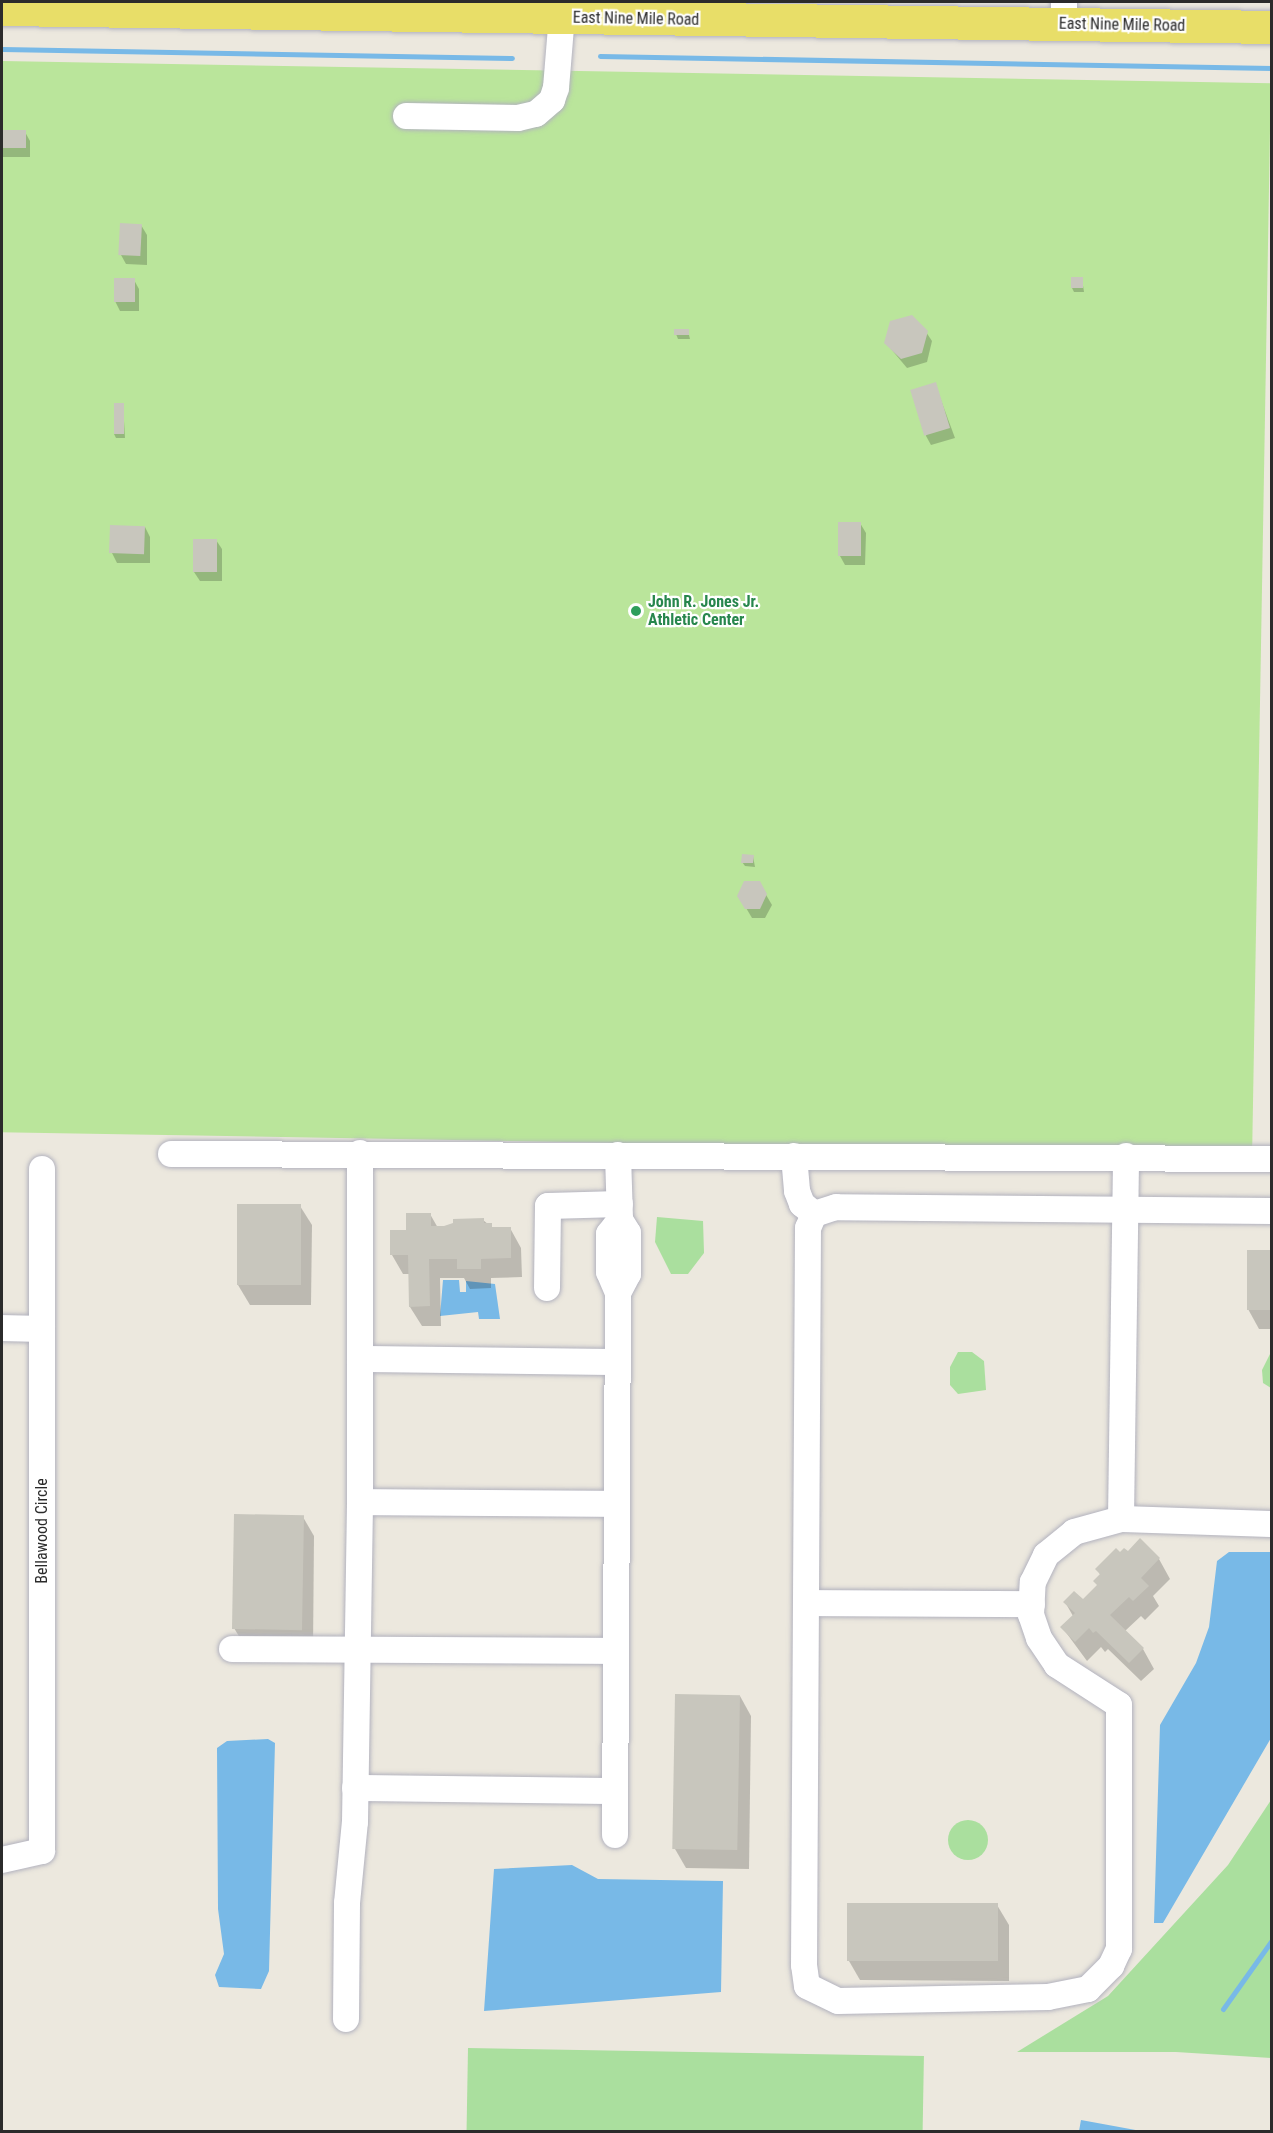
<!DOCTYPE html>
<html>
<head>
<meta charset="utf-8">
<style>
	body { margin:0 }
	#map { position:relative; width:1273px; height:2133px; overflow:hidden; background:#ece8de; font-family:"Roboto Condensed",sans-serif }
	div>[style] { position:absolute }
	.green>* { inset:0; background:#aadf9e; transform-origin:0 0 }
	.round { border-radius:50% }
	.pitch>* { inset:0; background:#bae59b; transform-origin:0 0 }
	.water>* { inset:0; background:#78b9e7 }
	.shadow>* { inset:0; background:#0003 }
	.stream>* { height:5px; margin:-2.5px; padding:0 2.5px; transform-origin:2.5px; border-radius:2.5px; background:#78b9e7 }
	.building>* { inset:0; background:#c8c6bd; transform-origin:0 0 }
	.roads { filter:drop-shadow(0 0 2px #b2b2be) drop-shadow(0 0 2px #b2b2be) }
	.minor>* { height:26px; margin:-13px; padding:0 13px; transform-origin:13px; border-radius:13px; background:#fff }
	.major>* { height:33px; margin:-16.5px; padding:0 16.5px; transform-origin:16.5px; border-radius:16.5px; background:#e8de68 }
	.dots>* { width:16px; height:16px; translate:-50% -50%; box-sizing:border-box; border:3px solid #fff; border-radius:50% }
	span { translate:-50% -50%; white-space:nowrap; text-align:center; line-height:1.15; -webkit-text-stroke:4.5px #fff; paint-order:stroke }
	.street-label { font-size:16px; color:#2b2b2b }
	.leisure-label { font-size:16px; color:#27864d; font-weight:700 }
	.left { translate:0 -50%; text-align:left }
	.frame { position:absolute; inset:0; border:3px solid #2b2b2b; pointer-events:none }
</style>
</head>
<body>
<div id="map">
	<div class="green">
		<i style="clip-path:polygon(657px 1217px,703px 1221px,704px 1253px,688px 1274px,671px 1274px,655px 1242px)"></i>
		<i style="clip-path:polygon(958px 1352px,972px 1352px,984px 1361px,986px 1390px,958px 1394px,950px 1385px,950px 1367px)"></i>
		<i style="clip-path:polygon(1271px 1352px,1272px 1352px,1271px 1388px,1263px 1383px,1262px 1370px)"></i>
		<i style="clip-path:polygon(1271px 1800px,1271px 2058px,1176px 2052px,1017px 2052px,1108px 1996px,1228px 1865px)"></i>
		<i class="round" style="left:948px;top:1820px;width:40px;height:40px"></i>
		<i style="left:468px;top:2048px;width:456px;height:83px;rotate:1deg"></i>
	</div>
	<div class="pitch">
		<i style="left:2px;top:61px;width:1269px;height:1071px;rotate:1deg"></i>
	</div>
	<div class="water">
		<i style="clip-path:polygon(443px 1280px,459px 1280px,460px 1292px,466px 1292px,466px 1281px,495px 1284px,500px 1319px,479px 1319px,478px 1312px,440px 1316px)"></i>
		<i style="clip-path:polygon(1229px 1552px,1271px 1552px,1271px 1738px,1163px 1923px,1154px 1923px,1160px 1725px,1196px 1663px,1209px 1627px,1217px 1561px)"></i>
		<i style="clip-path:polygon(268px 1739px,275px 1743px,269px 1971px,261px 1989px,219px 1987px,215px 1975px,224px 1954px,218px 1909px,217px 1748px,227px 1741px)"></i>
		<i style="clip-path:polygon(572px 1865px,598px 1879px,723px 1881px,721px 1992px,484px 2011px,494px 1869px)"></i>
		<i style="clip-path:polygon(1081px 2120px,1141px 2131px,1079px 2131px)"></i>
	</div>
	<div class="shadow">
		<i style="clip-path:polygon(2px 132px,25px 132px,30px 141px,30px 157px,2px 157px)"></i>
		<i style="clip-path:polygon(141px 225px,147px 235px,147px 265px,126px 264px,121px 255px)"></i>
		<i style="clip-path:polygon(1082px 279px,1084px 292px,1074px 292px,1072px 288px)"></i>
		<i style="clip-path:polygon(134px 280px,139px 289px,139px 311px,120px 311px,115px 301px)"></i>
		<i style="clip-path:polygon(688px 331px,690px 339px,678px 339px,676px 334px)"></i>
		<i style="clip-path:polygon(926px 332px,932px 341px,927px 362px,907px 368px,886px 343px)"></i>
		<i style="clip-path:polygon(935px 384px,955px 438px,931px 445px,926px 436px)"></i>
		<i style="clip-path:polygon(123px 404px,125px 438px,116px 438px,114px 434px)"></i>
		<i style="clip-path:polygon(860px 523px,866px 533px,865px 565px,845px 565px,840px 556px)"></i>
		<i style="clip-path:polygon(112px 527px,145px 527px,150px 537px,150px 563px,117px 563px,112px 553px)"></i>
		<i style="clip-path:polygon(216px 540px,222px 549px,222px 581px,200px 581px,194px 572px)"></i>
		<i style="clip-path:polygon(753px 856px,755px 867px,745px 866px,742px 862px)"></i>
		<i style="clip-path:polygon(759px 883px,772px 905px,765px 918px,752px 918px,739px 896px)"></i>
		<i style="clip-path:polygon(300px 1206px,312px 1225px,311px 1305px,250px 1305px,238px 1285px)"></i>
		<i style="clip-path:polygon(430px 1214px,438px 1228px,483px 1220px,494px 1229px,510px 1228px,521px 1248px,522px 1277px,491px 1278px,491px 1288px,470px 1289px,464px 1278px,440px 1278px,441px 1326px,422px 1326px,410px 1307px,410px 1274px,403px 1274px,392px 1255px,408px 1232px)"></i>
		<i style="clip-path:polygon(1272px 1252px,1272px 1329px,1259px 1329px,1248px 1309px)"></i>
		<i style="clip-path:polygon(303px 1517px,314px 1536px,313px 1649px,246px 1648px,234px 1628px)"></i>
		<i style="clip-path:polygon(1140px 1541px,1159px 1559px,1170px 1579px,1153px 1596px,1159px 1606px,1145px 1620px,1141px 1616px,1125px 1631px,1143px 1649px,1154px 1669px,1141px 1681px,1108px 1649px,1105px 1652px,1101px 1647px,1087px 1661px,1062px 1627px,1073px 1616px,1065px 1602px,1083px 1601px,1098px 1586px,1101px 1576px,1097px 1569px,1128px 1553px)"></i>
		<i style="clip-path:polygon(740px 1696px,751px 1716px,749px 1869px,686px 1868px,675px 1849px)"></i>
		<i style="clip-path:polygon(997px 1905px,1009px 1925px,1009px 1981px,860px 1980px,849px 1961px)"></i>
	</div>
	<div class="stream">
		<i style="left:2px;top:49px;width:510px;rotate:1.01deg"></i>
		<i style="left:600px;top:56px;width:672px;rotate:1.02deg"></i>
		<i style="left:1223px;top:2009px;width:85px;rotate:-54.6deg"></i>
	</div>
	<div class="building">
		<i style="left:2px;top:130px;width:24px;height:18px"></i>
		<i style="left:120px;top:223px;width:22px;height:32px;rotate:3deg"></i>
		<i style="left:1071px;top:277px;width:12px;height:11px"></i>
		<i style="left:114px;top:278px;width:21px;height:24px"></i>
		<i style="clip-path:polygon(912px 315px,928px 331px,922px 353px,901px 359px,884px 343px,890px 321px)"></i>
		<i style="left:674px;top:329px;width:15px;height:6px"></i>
		<i style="left:936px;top:382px;width:48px;height:27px;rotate:73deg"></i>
		<i style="left:114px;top:403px;width:10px;height:31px"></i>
		<i style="left:838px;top:522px;width:23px;height:34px"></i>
		<i style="left:110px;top:525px;width:35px;height:28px;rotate:2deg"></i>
		<i style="left:193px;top:539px;width:24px;height:33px"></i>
		<i style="clip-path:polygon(742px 854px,754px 855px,753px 863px,741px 863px)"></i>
		<i style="clip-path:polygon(744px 881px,760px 881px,767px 894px,760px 909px,745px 909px,737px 896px)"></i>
		<i style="left:237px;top:1204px;width:64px;height:81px"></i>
		<i style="clip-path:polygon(406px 1213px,431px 1213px,431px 1226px,444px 1226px,453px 1223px,453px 1219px,484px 1218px,484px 1223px,492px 1223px,492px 1227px,511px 1227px,511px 1258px,481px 1259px,481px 1269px,457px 1269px,457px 1259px,429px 1259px,430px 1306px,409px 1307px,408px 1255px,390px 1255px,390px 1230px,406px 1230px)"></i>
		<i style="left:1247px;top:1250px;width:25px;height:60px"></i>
		<i style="left:234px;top:1514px;width:70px;height:115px;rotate:1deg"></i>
		<i style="clip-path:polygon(1140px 1538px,1160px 1558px,1141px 1578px,1149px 1586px,1133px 1601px,1129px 1597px,1110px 1615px,1144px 1648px,1129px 1663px,1096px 1631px,1093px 1633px,1089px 1628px,1075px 1642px,1060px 1627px,1075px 1613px,1063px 1602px,1074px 1591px,1083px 1599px,1097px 1585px,1093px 1581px,1100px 1574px,1095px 1569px,1116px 1548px,1120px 1552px,1124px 1548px,1128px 1551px)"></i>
		<i style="left:675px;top:1694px;width:65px;height:155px;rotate:1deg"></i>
		<i style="left:847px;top:1903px;width:151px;height:58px"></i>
	</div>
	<div class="roads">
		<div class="minor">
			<i style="left:1064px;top:24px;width:22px;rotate:-90deg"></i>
			<i style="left:406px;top:116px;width:112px;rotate:1deg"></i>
			<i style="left:518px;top:118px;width:18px;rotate:-13deg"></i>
			<i style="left:536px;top:114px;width:21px;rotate:-41deg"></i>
			<i style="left:552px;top:100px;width:13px;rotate:-72deg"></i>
			<i style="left:556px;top:88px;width:86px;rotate:-85.3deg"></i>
			<i style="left:171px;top:1154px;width:1101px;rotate:0.26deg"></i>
			<i style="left:618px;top:1155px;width:65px;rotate:88.2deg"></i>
			<i style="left:620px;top:1220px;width:15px;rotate:58deg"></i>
			<i style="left:628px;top:1233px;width:41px;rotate:90deg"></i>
			<i style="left:628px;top:1274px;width:21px;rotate:118deg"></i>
			<i style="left:618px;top:1293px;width:23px;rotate:-113deg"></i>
			<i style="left:609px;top:1272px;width:38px;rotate:-90deg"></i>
			<i style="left:609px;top:1234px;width:18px;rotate:-52deg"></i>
			<i style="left:794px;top:1156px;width:35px;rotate:85deg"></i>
			<i style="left:797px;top:1191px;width:14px;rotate:69deg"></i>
			<i style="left:802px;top:1204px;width:16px;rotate:40deg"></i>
			<i style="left:1272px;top:1211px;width:436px;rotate:-179.5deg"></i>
			<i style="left:836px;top:1207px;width:23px;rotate:162deg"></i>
			<i style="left:814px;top:1214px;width:15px;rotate:113deg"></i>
			<i style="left:808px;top:1228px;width:737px;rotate:90.31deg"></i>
			<i style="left:804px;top:1965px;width:21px;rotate:82deg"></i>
			<i style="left:807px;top:1986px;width:34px;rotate:26deg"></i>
			<i style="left:838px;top:2001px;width:210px;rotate:-1.1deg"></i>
			<i style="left:1048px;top:1997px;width:41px;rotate:-11.3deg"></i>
			<i style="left:1088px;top:1989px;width:33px;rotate:-45deg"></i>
			<i style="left:1111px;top:1966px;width:19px;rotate:-65deg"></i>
			<i style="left:1119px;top:1949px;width:244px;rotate:-90deg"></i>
			<i style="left:1119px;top:1705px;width:74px;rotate:-147.2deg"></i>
			<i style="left:1057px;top:1665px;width:32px;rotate:-124deg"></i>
			<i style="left:1039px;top:1638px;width:24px;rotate:-109deg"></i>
			<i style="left:1031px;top:1615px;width:33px;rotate:-87deg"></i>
			<i style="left:1033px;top:1582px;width:30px;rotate:-64deg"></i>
			<i style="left:1046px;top:1555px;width:36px;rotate:-39deg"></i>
			<i style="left:1074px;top:1532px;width:49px;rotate:-15.5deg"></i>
			<i style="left:1121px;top:1519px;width:151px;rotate:1.9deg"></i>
			<i style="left:547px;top:1288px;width:82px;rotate:-89.3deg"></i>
			<i style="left:548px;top:1206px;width:72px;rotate:-1.6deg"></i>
			<i style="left:2px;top:1328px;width:40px;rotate:1.4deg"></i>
			<i style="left:360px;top:1359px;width:258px;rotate:0.7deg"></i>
			<i style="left:360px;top:1502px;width:349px;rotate:-90deg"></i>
			<i style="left:1121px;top:1519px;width:363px;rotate:-89.2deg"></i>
			<i style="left:806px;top:1603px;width:226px;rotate:0.3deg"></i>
			<i style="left:232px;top:1649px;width:384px;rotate:0.3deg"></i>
			<i style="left:355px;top:1788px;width:260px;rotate:0.7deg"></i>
			<i style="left:615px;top:1835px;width:542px;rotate:-89.68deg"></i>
			<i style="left:2px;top:1860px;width:41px;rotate:-12.7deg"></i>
			<i style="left:42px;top:1851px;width:682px;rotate:-90deg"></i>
			<i style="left:346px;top:2019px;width:116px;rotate:-89.5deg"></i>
			<i style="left:347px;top:1903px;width:81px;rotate:-84.4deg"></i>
			<i style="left:355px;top:1822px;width:320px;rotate:-89.1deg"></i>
			<i style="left:360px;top:1502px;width:257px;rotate:0.4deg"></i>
		</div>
		<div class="major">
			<i style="left:2px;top:9px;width:1270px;rotate:0.81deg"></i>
		</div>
	</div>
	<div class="dots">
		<i style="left:636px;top:611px;background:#2e9e5b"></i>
	</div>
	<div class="street-label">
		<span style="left:636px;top:19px;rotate:1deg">East Nine Mile Road</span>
		<span style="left:1122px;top:25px;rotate:1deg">East Nine Mile Road</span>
		<span style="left:42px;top:1531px;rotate:-90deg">Bellawood Circle</span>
	</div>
	<div class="leisure-label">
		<span class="left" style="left:648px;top:611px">John R. Jones Jr.<br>Athletic Center</span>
	</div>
	<div class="frame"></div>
</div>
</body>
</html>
